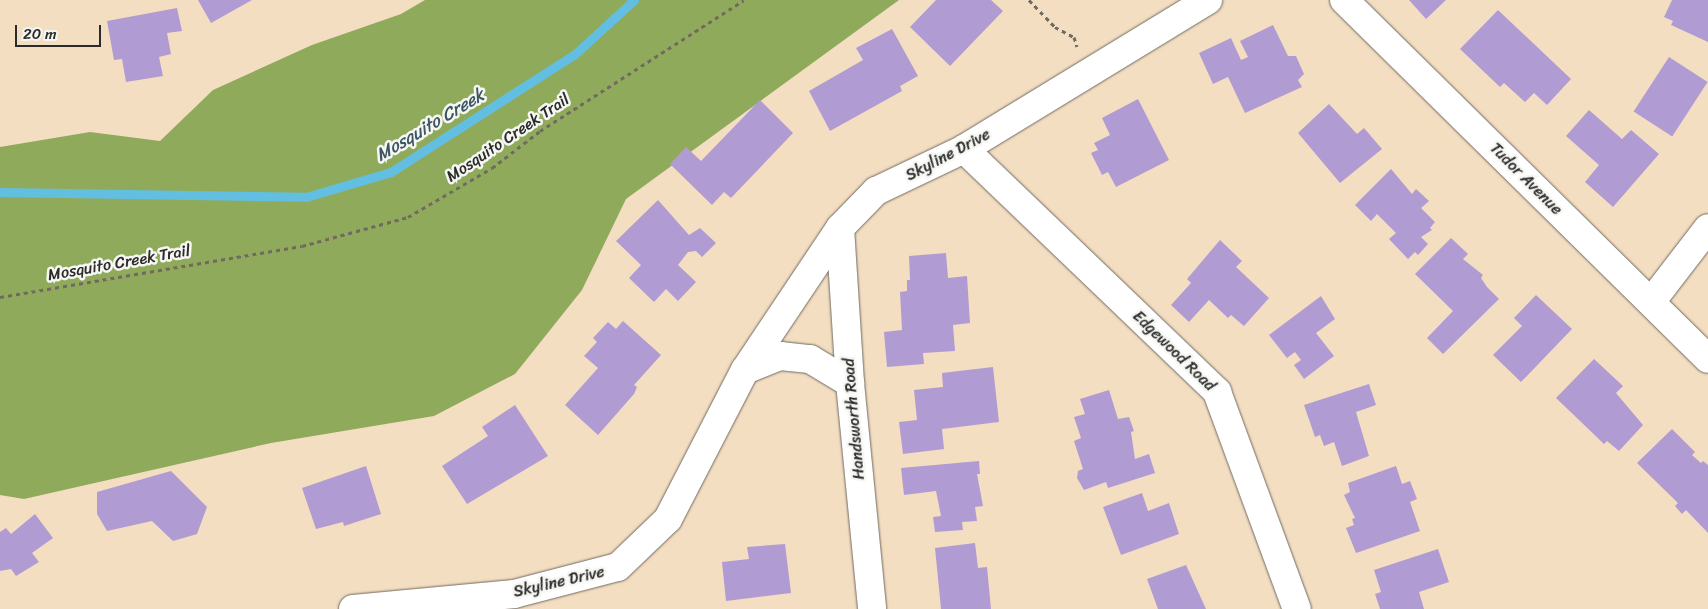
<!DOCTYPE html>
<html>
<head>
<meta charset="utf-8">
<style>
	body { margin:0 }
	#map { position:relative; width:1708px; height:609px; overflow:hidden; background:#f3dec2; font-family:Sriracha,sans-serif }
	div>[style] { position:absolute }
	.forest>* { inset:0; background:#90aa5c }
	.stream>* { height:9px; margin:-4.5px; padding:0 4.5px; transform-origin:4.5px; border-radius:4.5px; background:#63bfe1 }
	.building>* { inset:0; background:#b19bd3; transform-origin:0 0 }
	.path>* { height:3px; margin-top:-1.5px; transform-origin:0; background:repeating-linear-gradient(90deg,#716a60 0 4px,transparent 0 8px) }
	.roads { filter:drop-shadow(0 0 1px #716a60) drop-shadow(0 0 1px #716a60) }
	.street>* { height:28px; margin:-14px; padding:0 14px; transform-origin:14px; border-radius:14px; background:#fff }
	span { translate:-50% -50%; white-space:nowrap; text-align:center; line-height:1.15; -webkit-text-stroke:5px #f6f6f2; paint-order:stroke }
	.street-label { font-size:16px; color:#2b2b2b }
	.water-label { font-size:18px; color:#3c5762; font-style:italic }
	.scale { position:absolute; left:15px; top:25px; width:86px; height:22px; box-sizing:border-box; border:2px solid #2b2b2b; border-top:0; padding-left:6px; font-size:15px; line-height:18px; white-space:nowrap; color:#2b2b2b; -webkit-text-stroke:4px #f6f6f2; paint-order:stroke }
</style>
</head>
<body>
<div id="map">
	<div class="forest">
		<i style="clip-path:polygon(425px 0,899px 0,626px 199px,582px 290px,515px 374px,434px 416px,271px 443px,24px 499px,0 495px,0 147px,90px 132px,160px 141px,213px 90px,312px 45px,401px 14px)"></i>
	</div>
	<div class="stream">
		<i style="left:0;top:192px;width:306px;rotate:0.9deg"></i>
		<i style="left:306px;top:197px;width:89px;rotate:-16.4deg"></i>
		<i style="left:391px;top:172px;width:219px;rotate:-32.7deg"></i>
		<i style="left:575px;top:54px;width:80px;rotate:-42.5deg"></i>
	</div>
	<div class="building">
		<i style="clip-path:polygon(198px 0,252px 0,211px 23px)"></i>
		<i style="clip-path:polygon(936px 0,991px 0,1003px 11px,950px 66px,910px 27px)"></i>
		<i style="clip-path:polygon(1409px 0,1446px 0,1426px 19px)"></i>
		<i style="clip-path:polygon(1672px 0,1708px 0,1708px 42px,1671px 25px,1673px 21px,1664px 17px)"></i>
		<i style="clip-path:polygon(177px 8px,182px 31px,167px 33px,171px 54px,159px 57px,163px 76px,126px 82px,122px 59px,114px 60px,107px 21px)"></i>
		<i style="clip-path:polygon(1498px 10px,1571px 79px,1547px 105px,1534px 93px,1525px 102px,1504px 83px,1500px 87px,1460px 49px)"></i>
		<i style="clip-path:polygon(1273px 25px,1288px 56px,1296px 56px,1304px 74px,1298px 80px,1302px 87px,1245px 113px,1228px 77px,1213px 84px,1199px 53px,1231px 38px,1241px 60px,1248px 57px,1240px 41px)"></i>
		<i style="clip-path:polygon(892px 29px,918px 76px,900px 86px,902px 91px,830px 131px,809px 91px,863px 60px,856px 48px)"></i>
		<i style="left:1669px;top:57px;width:46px;height:65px;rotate:33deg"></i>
		<i style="clip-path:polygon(1138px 99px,1169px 160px,1116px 187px,1108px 172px,1102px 175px,1091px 153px,1098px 150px,1094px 143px,1110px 135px,1102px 118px)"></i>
		<i style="clip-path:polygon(760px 100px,793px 133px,731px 198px,724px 192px,712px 205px,670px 164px,686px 147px,701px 161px)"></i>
		<i style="clip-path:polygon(1329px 104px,1357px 134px,1364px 128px,1382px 149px,1340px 183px,1298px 133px)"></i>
		<i style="clip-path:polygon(1589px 110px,1622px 139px,1631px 130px,1659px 154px,1613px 207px,1585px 182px,1599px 165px,1566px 136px)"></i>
		<i style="clip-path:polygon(1391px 169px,1412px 194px,1416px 189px,1429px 201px,1421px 208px,1435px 222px,1430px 228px,1432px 230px,1421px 237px,1428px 244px,1418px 255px,1415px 252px,1408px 259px,1389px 239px,1396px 233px,1377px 214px,1371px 221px,1355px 205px)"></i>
		<i style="clip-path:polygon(658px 200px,689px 235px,700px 228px,716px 243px,702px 257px,696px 251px,688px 252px,678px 265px,696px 282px,678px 301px,666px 289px,654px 302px,629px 278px,641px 265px,616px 241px)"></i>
		<i style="clip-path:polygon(1451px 238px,1468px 254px,1463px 259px,1483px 275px,1481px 278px,1487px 287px,1499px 299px,1443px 354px,1427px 338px,1453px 311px,1415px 274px)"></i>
		<i style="clip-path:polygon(1220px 240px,1242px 261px,1236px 267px,1269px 298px,1244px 326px,1231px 315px,1228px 318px,1209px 300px,1189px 322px,1171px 305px,1191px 283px,1187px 279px)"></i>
		<i style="clip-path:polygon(946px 253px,948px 278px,967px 276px,970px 323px,953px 325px,955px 351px,923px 353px,924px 364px,887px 367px,884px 332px,902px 330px,900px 292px,907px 291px,907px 280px,910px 280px,909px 256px)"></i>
		<i style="clip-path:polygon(1536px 295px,1572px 329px,1521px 382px,1493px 355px,1522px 326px,1514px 318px)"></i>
		<i style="clip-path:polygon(1321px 296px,1335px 319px,1316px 333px,1334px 356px,1304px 379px,1294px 365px,1301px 360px,1295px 352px,1287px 358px,1269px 335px)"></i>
		<i style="clip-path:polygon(623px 321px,661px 355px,634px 385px,637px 387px,634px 394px,598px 435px,565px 405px,598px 368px,584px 356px,597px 342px,593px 338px,608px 322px,616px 329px)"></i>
		<i style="clip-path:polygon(1594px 359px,1623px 386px,1616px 393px,1643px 425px,1619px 451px,1607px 441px,1604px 444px,1556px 398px)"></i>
		<i style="clip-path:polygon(993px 367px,999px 422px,942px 429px,944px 449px,903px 454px,899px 422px,917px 420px,914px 390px,943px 387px,942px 373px)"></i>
		<i style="clip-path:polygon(1369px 384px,1376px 405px,1356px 412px,1369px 456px,1342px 466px,1334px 442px,1324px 446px,1320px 435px,1315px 437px,1304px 405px)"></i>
		<i style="clip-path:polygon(1109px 390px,1118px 419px,1129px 417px,1134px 431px,1131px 432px,1135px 459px,1149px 454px,1155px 473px,1108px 488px,1106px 482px,1084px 490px,1077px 478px,1078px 471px,1083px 469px,1074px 441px,1081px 438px,1074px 417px,1085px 414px,1080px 399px)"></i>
		<i style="clip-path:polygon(515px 405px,548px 456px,467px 504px,442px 466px,488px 436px,482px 427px)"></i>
		<i style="clip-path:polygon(1672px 429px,1695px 452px,1692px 455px,1701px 463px,1703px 461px,1708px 465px,1708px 533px,1686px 510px,1682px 514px,1675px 506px,1678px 503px,1637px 463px)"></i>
		<i style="clip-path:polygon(979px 461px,980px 474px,977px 474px,983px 506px,975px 507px,977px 521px,962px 522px,963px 530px,935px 532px,933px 517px,941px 516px,936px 491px,904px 495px,901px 468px)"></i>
		<i style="clip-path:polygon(366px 466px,381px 514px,344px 526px,343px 522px,316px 529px,302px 488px)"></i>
		<i style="clip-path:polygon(1396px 466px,1402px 484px,1410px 481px,1417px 499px,1410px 502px,1420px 531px,1356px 553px,1346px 528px,1354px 525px,1352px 519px,1355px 518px,1344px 495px,1350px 492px,1348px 483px)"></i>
		<i style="clip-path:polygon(171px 471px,207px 507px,197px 534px,173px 541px,152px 521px,107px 531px,97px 514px,97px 492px)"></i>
		<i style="clip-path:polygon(1142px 493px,1148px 511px,1169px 503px,1179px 534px,1121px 555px,1103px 507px)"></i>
		<i style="clip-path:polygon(35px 514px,53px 538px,32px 553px,39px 562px,16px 576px,11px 569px,0 571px,0 532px,6px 528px,11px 534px)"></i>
		<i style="clip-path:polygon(975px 543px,978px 568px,987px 567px,991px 609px,941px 609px,935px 548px)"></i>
		<i style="clip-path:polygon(785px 544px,791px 593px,726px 601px,722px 562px,749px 559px,747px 547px)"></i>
		<i style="clip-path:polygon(1438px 549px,1449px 582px,1419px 592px,1424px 609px,1380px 609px,1375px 594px,1381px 592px,1374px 570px)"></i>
		<i style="clip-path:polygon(1186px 565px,1206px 609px,1158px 609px,1147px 579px)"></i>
	</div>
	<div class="path">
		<i style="left:1029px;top:0;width:37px;rotate:46deg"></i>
		<i style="left:1055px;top:27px;width:21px;rotate:28deg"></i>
		<i style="left:1074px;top:37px;width:10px;rotate:73deg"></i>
		<i style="left:0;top:297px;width:306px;rotate:-9.6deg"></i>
		<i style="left:302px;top:246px;width:110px;rotate:-15.3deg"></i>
		<i style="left:408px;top:217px;width:97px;rotate:-30.3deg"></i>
		<i style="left:492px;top:168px;width:61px;rotate:-37.6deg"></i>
		<i style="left:540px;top:131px;width:242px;rotate:-32.7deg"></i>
	</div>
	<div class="roads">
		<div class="street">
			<i style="left:1344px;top:0;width:511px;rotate:44.6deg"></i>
			<i style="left:964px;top:149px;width:351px;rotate:43.8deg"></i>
			<i style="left:1217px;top:392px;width:231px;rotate:69.8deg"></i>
			<i style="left:840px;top:228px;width:155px;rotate:86.3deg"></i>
			<i style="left:850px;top:383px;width:227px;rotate:84.4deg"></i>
			<i style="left:1651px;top:302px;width:93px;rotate:-52.4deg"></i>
			<i style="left:745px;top:370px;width:38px;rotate:-22deg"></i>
			<i style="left:780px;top:356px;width:30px;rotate:6deg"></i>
			<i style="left:810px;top:359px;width:47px;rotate:31deg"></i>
			<i style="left:353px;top:609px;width:162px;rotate:-5.3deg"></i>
			<i style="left:514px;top:594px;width:107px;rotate:-14.6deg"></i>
			<i style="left:618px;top:567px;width:69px;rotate:-43.8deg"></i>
			<i style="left:668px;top:519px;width:168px;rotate:-62.7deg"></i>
			<i style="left:745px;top:370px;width:171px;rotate:-56.2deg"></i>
			<i style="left:840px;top:228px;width:52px;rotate:-45.8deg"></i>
			<i style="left:876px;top:191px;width:98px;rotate:-25.5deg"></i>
			<i style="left:964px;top:149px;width:286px;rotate:-31.4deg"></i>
		</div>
	</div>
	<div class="street-label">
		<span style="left:508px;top:138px;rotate:-34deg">Mosquito Creek Trail</span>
		<span style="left:948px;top:155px;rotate:-28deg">Skyline Drive</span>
		<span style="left:1526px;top:179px;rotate:45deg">Tudor Avenue</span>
		<span style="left:119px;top:263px;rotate:-10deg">Mosquito Creek Trail</span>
		<span style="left:1174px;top:351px;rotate:44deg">Edgewood Road</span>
		<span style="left:854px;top:419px;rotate:-95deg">Handsworth Road</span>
		<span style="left:559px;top:582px;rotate:-13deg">Skyline Drive</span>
	</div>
	<div class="water-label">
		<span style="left:430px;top:125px;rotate:-31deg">Mosquito Creek</span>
	</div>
	<div class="scale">20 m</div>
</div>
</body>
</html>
